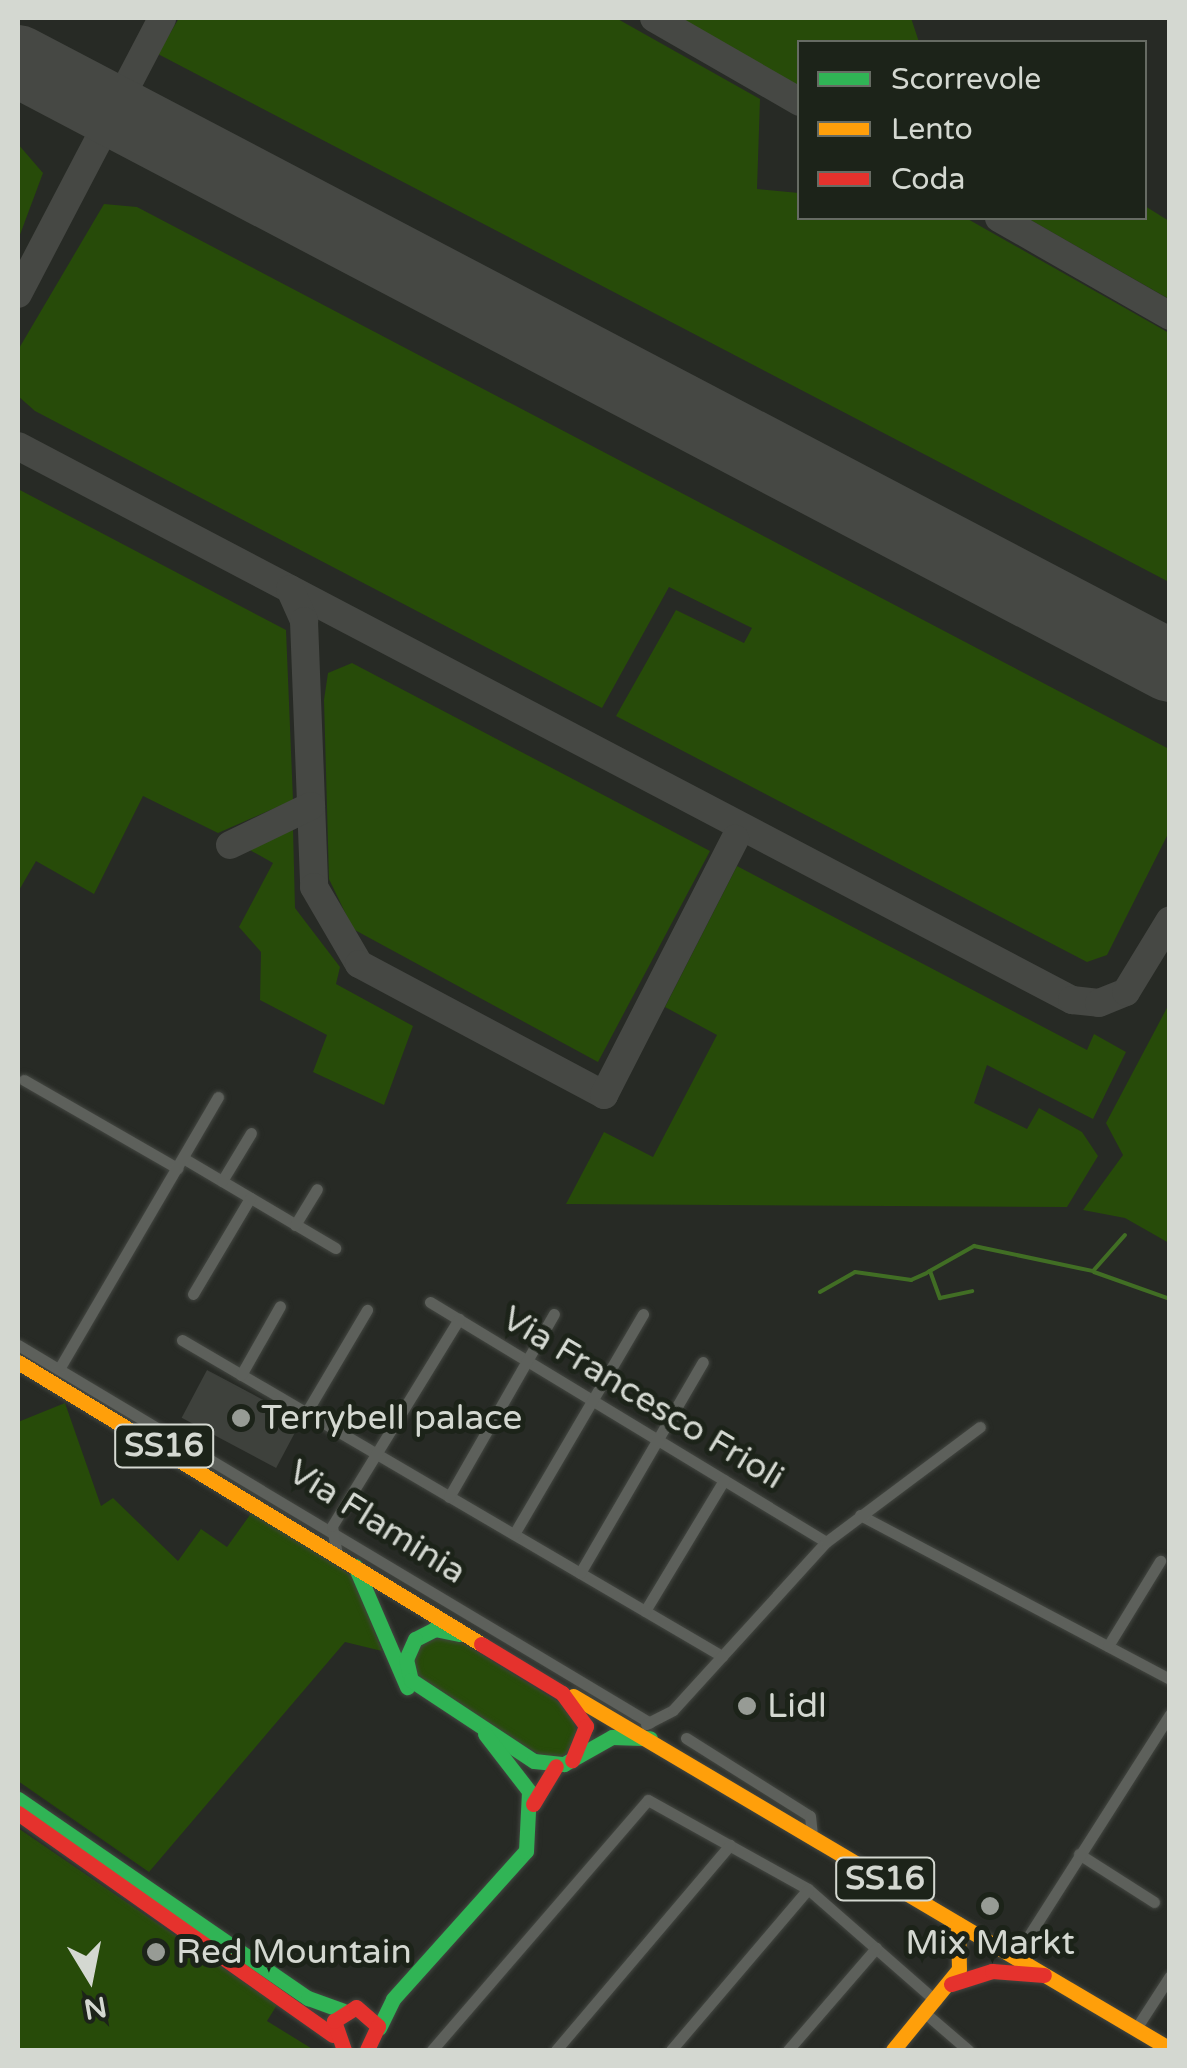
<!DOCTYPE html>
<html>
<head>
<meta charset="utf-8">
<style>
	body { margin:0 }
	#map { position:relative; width:1187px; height:2068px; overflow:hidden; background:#272a25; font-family:"Varela Round",sans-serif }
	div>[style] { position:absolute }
	.green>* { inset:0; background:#274b09 }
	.stream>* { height:4px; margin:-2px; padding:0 2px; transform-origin:2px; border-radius:2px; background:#416e24 }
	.taxiway>* { height:28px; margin:-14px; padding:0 14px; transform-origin:14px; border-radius:14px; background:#464844 }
	.runway>* { height:72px; margin:-36px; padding:0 36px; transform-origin:36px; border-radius:36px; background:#464844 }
	.building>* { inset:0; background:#3e413c; transform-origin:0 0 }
	.roads { filter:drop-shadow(0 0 2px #434641) drop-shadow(0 0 2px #434641) }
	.street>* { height:11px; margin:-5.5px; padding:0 5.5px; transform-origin:5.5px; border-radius:5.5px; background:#5d605b }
	.fast>* { height:15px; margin:-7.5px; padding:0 7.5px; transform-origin:7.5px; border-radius:7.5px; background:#30b455 }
	.slow>* { height:15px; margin:-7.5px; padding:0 7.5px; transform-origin:7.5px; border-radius:7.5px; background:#ff9f0a }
	.jam>* { height:15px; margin:-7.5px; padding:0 7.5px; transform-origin:7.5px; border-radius:7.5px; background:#e5322d }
	.dots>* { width:28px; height:28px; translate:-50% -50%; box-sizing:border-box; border:5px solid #1c2319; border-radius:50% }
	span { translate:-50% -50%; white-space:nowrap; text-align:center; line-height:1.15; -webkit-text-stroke:10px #1c2319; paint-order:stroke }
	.shield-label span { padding:2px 8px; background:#1c2319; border:2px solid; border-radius:8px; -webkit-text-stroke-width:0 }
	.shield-label { font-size:32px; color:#d4d8d1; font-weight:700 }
	.street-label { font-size:35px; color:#d4d8d1 }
	.poi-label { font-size:35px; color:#d4d8d1 }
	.left { translate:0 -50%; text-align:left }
	.frame { position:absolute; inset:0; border:20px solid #d4d8d1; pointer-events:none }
	.legend { position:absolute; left:797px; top:40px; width:350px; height:180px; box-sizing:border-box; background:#1c2319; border:2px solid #666b63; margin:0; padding:12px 18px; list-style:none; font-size:30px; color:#d4d8d1 }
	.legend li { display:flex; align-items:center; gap:20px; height:50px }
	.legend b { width:50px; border:2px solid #666b63 }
	.north { position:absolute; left:40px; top:1928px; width:100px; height:100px; -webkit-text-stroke:8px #1c2319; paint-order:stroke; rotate:170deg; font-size:28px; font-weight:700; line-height:40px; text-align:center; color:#d4d8d1 }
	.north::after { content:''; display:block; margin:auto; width:35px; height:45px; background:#d4d8d1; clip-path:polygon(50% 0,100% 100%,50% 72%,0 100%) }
</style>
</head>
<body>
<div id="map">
	<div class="green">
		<i style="clip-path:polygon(179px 18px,616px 18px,760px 99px,757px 189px,799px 193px,800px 218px,966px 218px,1169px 333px,1169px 582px,158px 54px)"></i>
		<i style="clip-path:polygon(676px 18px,911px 18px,919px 42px,800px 42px,799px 88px)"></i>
		<i style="clip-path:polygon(18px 144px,43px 173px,18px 240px)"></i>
		<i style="clip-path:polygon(104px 204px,137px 207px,1169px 749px,1169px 832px,1107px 955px,1087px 962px,616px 716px,676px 610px,744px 643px,752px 628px,669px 587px,602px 708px,35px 411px,18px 396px,18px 350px)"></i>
		<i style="clip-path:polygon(1145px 206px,1169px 221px,1169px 299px,1027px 218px,1144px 218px)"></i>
		<i style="clip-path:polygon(18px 489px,286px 630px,293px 800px,218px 833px,143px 796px,94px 894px,36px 861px,18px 892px)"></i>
		<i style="clip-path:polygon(352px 663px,710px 851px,598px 1062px,353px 929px,329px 879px,324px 700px,328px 673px)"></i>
		<i style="clip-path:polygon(293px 829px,295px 908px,340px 967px,336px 984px,413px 1026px,384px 1105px,313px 1072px,327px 1035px,260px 1000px,261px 952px,239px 927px,273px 863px,248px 849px)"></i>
		<i style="clip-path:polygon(737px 866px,1087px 1050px,1094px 1034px,1126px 1052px,1093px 1119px,987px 1065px,974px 1103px,1027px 1129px,1039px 1108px,1082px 1132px,1098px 1156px,1067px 1207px,566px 1204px,604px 1132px,653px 1157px,717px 1035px,665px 1007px)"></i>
		<i style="clip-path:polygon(1169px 1004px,1169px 1243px,1125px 1218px,1083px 1210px,1123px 1155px,1106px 1123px)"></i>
		<i style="clip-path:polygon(65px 1403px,101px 1506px,113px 1498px,178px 1561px,201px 1529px,227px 1547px,252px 1512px,354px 1577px,382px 1651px,345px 1642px,149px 1872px,18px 1781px,18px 1422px)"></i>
		<i style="clip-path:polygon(455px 1638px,570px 1709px,579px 1741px,562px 1757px,542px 1756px,425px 1687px,412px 1664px,423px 1640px)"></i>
		<i style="clip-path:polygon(18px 1828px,277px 2005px,267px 2021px,314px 2050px,18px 2050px)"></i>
	</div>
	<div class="stream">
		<i style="left:930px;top:1271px;width:29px;rotate:70deg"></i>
		<i style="left:940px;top:1298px;width:33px;rotate:-12deg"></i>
		<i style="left:928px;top:1272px;width:53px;rotate:-29.5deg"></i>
		<i style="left:974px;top:1246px;width:122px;rotate:11.9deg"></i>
		<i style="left:1093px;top:1271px;width:48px;rotate:-48.4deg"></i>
		<i style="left:1094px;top:1272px;width:81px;rotate:19.6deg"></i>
		<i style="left:820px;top:1292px;width:40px;rotate:-29.7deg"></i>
		<i style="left:855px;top:1272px;width:57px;rotate:8.1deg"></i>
		<i style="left:911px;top:1280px;width:17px;rotate:-24deg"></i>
	</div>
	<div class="taxiway">
		<i style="left:654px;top:18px;width:168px;rotate:29.9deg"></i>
		<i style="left:999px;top:218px;width:197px;rotate:29.8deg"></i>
		<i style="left:18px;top:294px;width:311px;rotate:-62.4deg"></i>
		<i style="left:18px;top:446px;width:1191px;rotate:27.73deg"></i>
		<i style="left:1072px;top:1000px;width:27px;rotate:6deg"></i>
		<i style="left:1099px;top:1003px;width:29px;rotate:-22deg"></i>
		<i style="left:1126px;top:992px;width:84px;rotate:-58.6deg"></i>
		<i style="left:290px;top:589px;width:35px;rotate:66deg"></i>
		<i style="left:304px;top:621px;width:266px;rotate:87.8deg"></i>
		<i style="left:314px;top:887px;width:89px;rotate:59.7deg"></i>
		<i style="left:359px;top:964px;width:278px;rotate:28.1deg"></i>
		<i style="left:604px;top:1095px;width:288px;rotate:-62.9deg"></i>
		<i style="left:230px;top:845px;width:90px;rotate:-25.7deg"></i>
	</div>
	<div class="runway">
		<i style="left:18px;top:61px;width:1301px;rotate:27.71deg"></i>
	</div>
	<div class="building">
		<i style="left:207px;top:1370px;width:107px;height:54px;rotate:28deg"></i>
	</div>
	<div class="roads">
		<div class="street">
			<i style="left:24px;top:1080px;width:177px;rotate:29.9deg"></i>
			<i style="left:183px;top:1158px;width:177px;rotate:30.6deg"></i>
			<i style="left:222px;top:1181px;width:56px;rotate:-58.9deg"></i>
			<i style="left:295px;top:1225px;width:42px;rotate:-58.6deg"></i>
			<i style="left:193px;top:1294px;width:112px;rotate:-59.3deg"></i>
			<i style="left:430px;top:1302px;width:463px;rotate:31.2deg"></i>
			<i style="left:182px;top:1340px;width:626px;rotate:30.34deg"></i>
			<i style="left:18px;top:1345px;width:736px;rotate:30.88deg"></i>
			<i style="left:59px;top:1369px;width:315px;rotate:-59.7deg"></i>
			<i style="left:241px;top:1375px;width:79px;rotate:-60.5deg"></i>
			<i style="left:306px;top:1413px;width:120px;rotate:-59.4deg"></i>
			<i style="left:449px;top:1497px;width:211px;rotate:-60.2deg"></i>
			<i style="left:860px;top:1515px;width:351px;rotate:27.9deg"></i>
			<i style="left:514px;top:1534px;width:255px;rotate:-59.6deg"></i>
			<i style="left:336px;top:1549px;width:23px;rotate:-100deg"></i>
			<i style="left:332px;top:1526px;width:243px;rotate:-58.5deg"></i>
			<i style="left:580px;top:1573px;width:244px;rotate:-59.8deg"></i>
			<i style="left:645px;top:1611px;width:153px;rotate:-58.9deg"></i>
			<i style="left:1108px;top:1646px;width:100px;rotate:-58.5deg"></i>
			<i style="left:646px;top:1724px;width:30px;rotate:-27deg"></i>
			<i style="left:673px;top:1710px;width:227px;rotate:-47.7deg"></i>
			<i style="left:826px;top:1542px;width:192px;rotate:-36.8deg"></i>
			<i style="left:686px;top:1738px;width:146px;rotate:32.2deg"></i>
			<i style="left:810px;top:1816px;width:18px;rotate:84deg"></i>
			<i style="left:1079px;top:1854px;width:89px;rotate:32.6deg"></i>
			<i style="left:1027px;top:1963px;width:26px;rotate:-88deg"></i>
			<i style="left:1028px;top:1937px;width:264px;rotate:-57.5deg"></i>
			<i style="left:925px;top:2013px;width:57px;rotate:40.7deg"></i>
			<i style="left:1135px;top:2030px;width:64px;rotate:-57.1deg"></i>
			<i style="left:432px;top:2050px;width:330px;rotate:-49.2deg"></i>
			<i style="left:648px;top:1800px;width:183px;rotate:29.1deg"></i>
			<i style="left:808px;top:1889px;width:170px;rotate:41.2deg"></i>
			<i style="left:556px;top:2050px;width:269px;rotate:-49.7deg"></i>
			<i style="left:671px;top:2050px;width:211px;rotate:-49.6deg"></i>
			<i style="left:788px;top:2050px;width:135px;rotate:-49.2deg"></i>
		</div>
		<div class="fast">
			<i style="left:355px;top:1566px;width:132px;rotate:66.7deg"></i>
			<i style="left:459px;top:1634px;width:25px;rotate:-168deg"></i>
			<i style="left:435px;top:1629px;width:22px;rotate:153deg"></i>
			<i style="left:415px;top:1639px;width:22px;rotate:114deg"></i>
			<i style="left:406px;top:1659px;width:22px;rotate:77deg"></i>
			<i style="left:411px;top:1680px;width:147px;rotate:33.4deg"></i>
			<i style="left:534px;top:1761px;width:30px;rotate:6deg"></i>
			<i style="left:564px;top:1764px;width:55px;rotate:-29.4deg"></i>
			<i style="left:612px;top:1737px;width:38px;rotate:2deg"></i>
			<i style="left:18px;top:1799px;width:352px;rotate:34.5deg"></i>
			<i style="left:308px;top:1998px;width:37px;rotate:20deg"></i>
			<i style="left:379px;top:2028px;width:32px;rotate:-64deg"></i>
			<i style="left:393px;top:1999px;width:199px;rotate:-48.1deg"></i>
			<i style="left:526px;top:1851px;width:60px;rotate:-87.1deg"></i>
			<i style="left:529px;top:1791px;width:72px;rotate:-127.7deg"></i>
		</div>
		<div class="slow">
			<i style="left:18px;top:1362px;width:542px;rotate:31.34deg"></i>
			<i style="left:573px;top:1696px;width:694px;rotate:30.6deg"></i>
			<i style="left:893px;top:2050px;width:104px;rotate:-50.8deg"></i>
			<i style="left:959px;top:1969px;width:45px;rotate:-91.3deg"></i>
		</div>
		<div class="jam">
			<i style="left:481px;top:1644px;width:95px;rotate:31.2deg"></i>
			<i style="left:562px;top:1693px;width:41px;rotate:54deg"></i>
			<i style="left:586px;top:1726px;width:37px;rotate:112deg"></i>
			<i style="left:533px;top:1804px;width:44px;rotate:-58.8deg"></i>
			<i style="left:18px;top:1813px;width:385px;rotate:35.2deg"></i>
			<i style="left:951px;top:1984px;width:43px;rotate:-17.6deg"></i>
			<i style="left:992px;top:1971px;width:52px;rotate:4.4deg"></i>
			<i style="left:344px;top:2050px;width:31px;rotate:-109deg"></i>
			<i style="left:334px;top:2021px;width:26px;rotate:-32deg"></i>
			<i style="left:356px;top:2007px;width:29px;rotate:41deg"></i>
			<i style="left:378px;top:2026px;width:26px;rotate:115deg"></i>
		</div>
	</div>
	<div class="dots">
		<i style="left:241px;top:1418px;background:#979b95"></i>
		<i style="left:747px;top:1706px;background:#979b95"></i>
		<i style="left:990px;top:1906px;background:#979b95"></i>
		<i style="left:156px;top:1952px;background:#979b95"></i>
	</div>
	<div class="shield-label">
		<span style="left:164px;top:1446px">SS16</span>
		<span style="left:885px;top:1879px">SS16</span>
	</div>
	<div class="street-label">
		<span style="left:643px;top:1398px;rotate:31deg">Via Francesco Frioli</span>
		<span style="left:377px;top:1522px;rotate:32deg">Via Flaminia</span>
	</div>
	<div class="poi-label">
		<span class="left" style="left:261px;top:1418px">Terrybell palace</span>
		<span class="left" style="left:767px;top:1706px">Lidl</span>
		<span style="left:990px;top:1943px">Mix Markt</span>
		<span class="left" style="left:176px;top:1952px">Red Mountain</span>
	</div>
	<div class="frame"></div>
	<ul class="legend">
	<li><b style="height:12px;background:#30b455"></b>Scorrevole</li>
	<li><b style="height:12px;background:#ff9f0a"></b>Lento</li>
	<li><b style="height:12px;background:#e5322d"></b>Coda</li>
	</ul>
	<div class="north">N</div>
</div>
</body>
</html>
